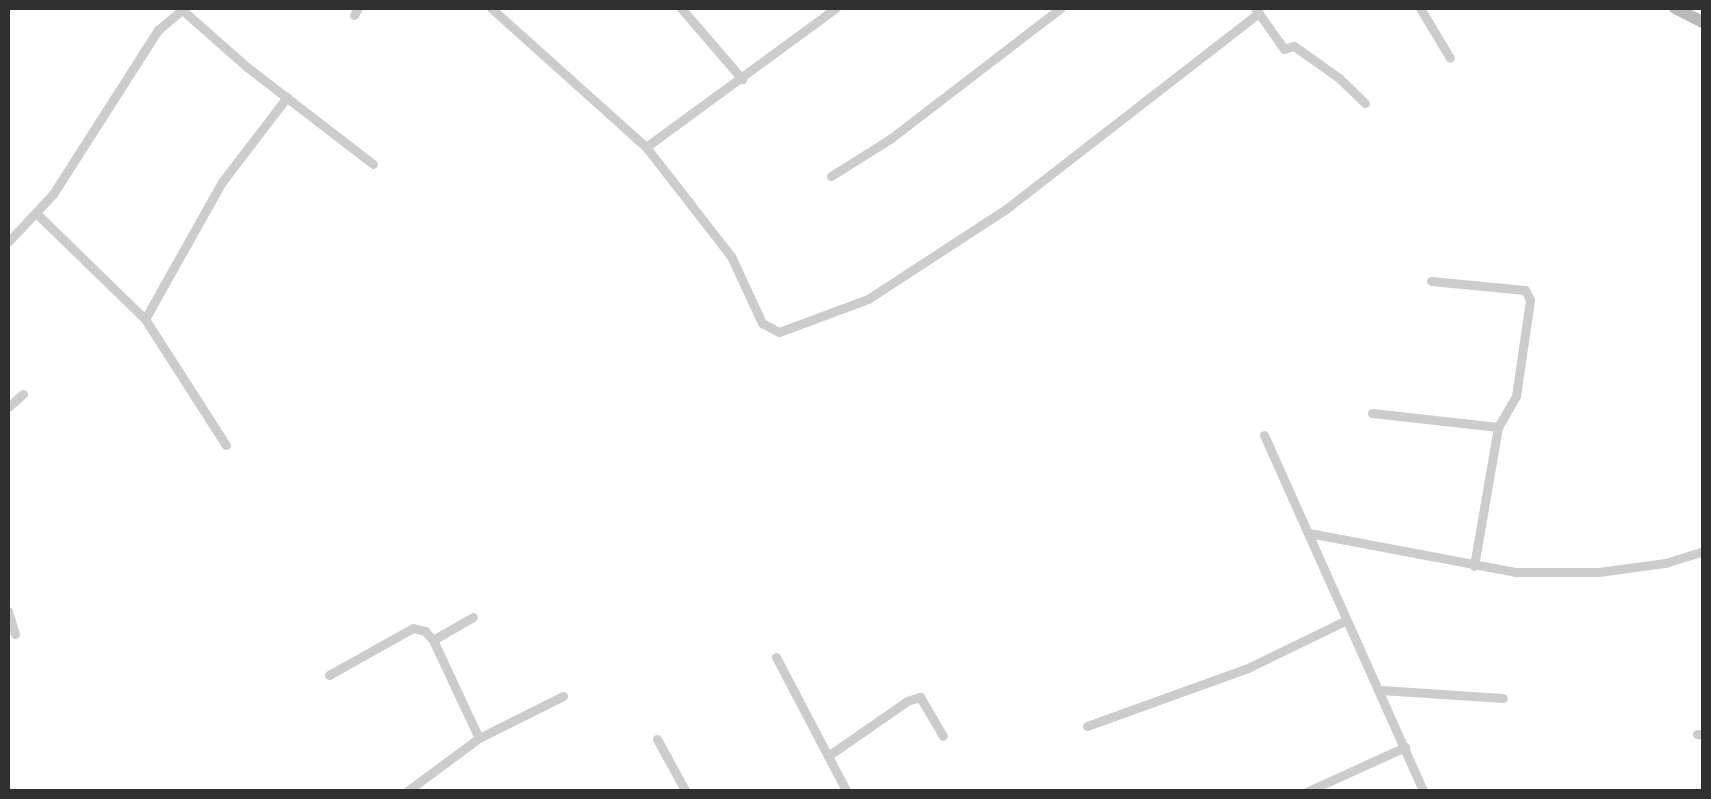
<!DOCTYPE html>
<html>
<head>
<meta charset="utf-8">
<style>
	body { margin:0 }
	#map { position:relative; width:1711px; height:799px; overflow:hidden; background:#fff; font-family:"PT Sans",sans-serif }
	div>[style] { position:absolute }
	.street>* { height:9px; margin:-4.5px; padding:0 4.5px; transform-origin:4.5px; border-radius:4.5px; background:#ccc }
	.secondary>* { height:12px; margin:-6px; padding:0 6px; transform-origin:6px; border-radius:6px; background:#b9b9b9 }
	span { translate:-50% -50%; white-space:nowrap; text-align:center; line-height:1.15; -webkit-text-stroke:10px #fff; paint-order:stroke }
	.frame { position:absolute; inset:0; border:10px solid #2f2f2f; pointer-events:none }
</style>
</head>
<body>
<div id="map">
	<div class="street">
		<i style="left:180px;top:8px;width:89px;rotate:41.4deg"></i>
		<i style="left:247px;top:67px;width:159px;rotate:37.6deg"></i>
		<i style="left:491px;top:8px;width:208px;rotate:41.9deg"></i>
		<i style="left:646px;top:147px;width:138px;rotate:52.1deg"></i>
		<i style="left:731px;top:256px;width:74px;rotate:65.2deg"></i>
		<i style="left:762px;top:323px;width:19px;rotate:28deg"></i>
		<i style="left:779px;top:332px;width:95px;rotate:-20.3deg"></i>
		<i style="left:868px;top:299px;width:165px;rotate:-33.1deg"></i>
		<i style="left:1006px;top:209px;width:320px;rotate:-37.8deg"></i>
		<i style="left:681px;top:8px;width:94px;rotate:49.3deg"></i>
		<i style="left:1255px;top:8px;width:50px;rotate:54.7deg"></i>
		<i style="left:1284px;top:49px;width:10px;rotate:-17deg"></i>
		<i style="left:1294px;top:46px;width:55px;rotate:35.4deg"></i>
		<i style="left:1339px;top:78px;width:36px;rotate:44deg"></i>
		<i style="left:1420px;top:8px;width:58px;rotate:59deg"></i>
		<i style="left:354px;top:15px;width:8px;rotate:-60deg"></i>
		<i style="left:646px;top:147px;width:235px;rotate:-36.2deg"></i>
		<i style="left:831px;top:176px;width:70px;rotate:-32.1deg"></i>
		<i style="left:890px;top:139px;width:215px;rotate:-37.5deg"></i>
		<i style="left:38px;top:215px;width:149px;rotate:44.2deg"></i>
		<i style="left:145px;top:319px;width:150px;rotate:57.3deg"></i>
		<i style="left:8px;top:242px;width:66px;rotate:-46.8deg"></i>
		<i style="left:53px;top:194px;width:195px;rotate:-57.4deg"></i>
		<i style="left:158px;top:30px;width:34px;rotate:-40deg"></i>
		<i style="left:1431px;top:281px;width:94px;rotate:5.5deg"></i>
		<i style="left:1525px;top:290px;width:11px;rotate:63deg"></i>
		<i style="left:1530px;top:300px;width:97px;rotate:98.3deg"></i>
		<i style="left:1516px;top:396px;width:36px;rotate:120deg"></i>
		<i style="left:1498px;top:427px;width:141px;rotate:99.8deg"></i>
		<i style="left:145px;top:319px;width:157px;rotate:-60.7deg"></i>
		<i style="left:222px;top:182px;width:107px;rotate:-52.6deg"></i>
		<i style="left:8px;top:407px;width:20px;rotate:-41deg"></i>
		<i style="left:1372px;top:413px;width:127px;rotate:6.3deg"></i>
		<i style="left:1264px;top:435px;width:391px;rotate:65.9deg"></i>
		<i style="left:1309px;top:533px;width:211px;rotate:10.7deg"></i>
		<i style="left:1516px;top:572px;width:83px"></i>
		<i style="left:1599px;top:572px;width:67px;rotate:-7.8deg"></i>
		<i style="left:1665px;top:563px;width:41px;rotate:-17.1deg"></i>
		<i style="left:8px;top:611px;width:24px;rotate:73deg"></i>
		<i style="left:433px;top:640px;width:46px;rotate:-29.9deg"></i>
		<i style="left:776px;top:657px;width:153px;rotate:62.3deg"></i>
		<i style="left:329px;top:675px;width:96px;rotate:-29.2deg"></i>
		<i style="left:413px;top:628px;width:12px;rotate:14deg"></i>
		<i style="left:425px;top:631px;width:12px;rotate:48deg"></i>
		<i style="left:433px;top:640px;width:108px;rotate:64.9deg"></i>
		<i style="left:479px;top:738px;width:91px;rotate:143.5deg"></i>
		<i style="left:1381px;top:690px;width:122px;rotate:3.8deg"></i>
		<i style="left:1087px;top:726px;width:171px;rotate:-19.8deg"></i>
		<i style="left:1248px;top:668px;width:108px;rotate:-25.9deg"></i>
		<i style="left:1697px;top:734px;width:7px;rotate:8deg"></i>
		<i style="left:479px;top:738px;width:94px;rotate:-26.6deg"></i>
		<i style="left:657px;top:739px;width:60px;rotate:61.3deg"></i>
		<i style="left:828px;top:756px;width:96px;rotate:-34.8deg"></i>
		<i style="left:907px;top:701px;width:14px;rotate:-17deg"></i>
		<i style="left:920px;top:697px;width:45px;rotate:59.5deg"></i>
		<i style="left:1306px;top:792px;width:109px;rotate:-24.4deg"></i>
	</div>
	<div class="secondary">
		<i style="left:1675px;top:8px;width:33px;rotate:27deg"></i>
	</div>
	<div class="frame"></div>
</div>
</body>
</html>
